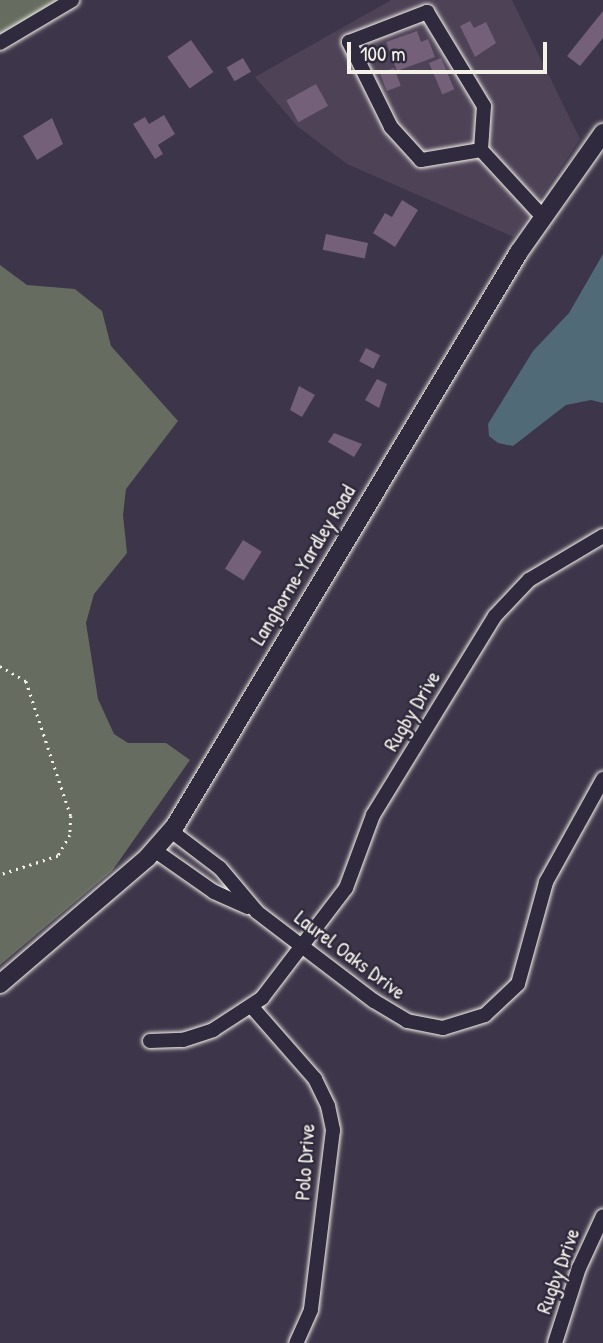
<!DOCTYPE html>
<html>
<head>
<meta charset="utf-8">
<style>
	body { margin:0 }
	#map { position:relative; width:603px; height:1343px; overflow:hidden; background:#3d3549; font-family:"Patrick Hand",sans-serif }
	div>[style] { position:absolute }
	.built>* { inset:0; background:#4e4257 }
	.green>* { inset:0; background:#666d60 }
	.water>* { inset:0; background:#516a78 }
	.building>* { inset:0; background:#746078; transform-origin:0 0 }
	.path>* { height:2.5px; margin-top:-1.25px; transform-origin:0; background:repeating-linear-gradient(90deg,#f4f1e8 0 2px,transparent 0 7px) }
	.roads { filter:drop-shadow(0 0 2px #f4f1e8) drop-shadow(0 0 2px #f4f1e8) }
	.minor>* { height:14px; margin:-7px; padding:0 7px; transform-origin:7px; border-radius:7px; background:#2f2a3d }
	.major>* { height:18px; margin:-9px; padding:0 9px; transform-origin:9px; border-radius:9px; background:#2f2a3d }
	span { translate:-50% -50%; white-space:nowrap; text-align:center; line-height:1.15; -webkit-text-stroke:5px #2f2a3d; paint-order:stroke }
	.street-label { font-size:21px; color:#f4f1e8 }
	.scale { position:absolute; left:347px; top:42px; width:200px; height:32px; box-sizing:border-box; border:4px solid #f4f1e8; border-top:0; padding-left:9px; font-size:21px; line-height:24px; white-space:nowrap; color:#f4f1e8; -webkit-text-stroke:5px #2f2a3d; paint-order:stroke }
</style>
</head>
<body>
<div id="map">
	<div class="built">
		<i style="clip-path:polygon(391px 0,512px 0,580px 139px,514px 237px,347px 164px,297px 126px,255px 77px)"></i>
	</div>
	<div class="green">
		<i style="clip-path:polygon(0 0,59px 0,0 35px)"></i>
		<i style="clip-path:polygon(0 265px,27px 285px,75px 289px,102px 311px,111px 346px,178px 421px,126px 489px,123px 515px,127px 553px,94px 594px,86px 623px,98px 699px,114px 734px,128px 743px,166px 743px,190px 760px,112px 871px,0 965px)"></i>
	</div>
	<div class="water">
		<i style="clip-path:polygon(603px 254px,603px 403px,591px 400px,566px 405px,513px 446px,498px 443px,489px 436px,488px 424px,533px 351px,569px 313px)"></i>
	</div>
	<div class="building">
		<i style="clip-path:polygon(603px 11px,603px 38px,580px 66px,567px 56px)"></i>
		<i style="clip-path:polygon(470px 21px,474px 28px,486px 22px,496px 43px,475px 57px,460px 26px)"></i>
		<i style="clip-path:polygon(417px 31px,421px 42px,428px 39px,435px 57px,397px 71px,386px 42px)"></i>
		<i style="left:191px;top:40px;width:39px;height:29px;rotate:55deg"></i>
		<i style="left:243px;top:58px;width:16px;height:19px;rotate:60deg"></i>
		<i style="left:441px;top:58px;width:34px;height:13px;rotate:67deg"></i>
		<i style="left:394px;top:68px;width:19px;height:15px;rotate:69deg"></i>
		<i style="left:316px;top:84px;width:25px;height:34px;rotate:61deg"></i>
		<i style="clip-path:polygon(164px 115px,175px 134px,158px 145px,163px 154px,155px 159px,133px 124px,145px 117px,149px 124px)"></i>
		<i style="clip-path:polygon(52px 118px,63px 144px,37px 160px,23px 136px)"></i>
		<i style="clip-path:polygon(402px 200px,418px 210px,395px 247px,373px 233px,385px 213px,392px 217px)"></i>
		<i style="left:326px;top:234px;width:43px;height:16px;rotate:12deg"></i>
		<i style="left:366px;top:348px;width:16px;height:15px;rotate:27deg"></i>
		<i style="clip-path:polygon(377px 379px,387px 384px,379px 408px,365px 400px)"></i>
		<i style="clip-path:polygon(299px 386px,315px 395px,302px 417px,290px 410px)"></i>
		<i style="clip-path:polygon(334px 433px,362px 444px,354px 457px,328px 442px)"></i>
		<i style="left:243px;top:540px;width:22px;height:34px;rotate:32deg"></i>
	</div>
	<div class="path">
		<i style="left:0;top:666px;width:30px;rotate:30deg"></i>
		<i style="left:26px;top:681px;width:142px;rotate:71.6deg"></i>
		<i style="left:71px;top:816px;width:19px;rotate:93deg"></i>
		<i style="left:70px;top:835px;width:24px;rotate:120deg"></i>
		<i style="left:58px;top:856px;width:61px;rotate:161.9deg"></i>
	</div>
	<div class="roads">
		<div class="minor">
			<i style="left:0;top:43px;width:84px;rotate:-30.8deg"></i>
			<i style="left:481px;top:150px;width:61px;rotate:170.5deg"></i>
			<i style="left:421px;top:160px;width:45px;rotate:-132.3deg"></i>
			<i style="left:391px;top:127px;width:95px;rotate:-116.3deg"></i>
			<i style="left:349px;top:42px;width:84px;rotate:-21deg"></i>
			<i style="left:427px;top:12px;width:110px;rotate:58.8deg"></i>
			<i style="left:484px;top:106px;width:44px;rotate:93.9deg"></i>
			<i style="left:481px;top:150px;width:90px;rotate:47.3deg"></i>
			<i style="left:171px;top:831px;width:61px;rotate:37.1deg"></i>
			<i style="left:220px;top:868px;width:57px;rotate:49.9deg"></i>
			<i style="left:257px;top:912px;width:147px;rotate:37.3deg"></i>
			<i style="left:374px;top:1001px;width:39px;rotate:31deg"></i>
			<i style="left:407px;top:1021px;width:37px;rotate:11deg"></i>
			<i style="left:443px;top:1028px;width:44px;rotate:-17.2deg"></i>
			<i style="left:485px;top:1015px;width:45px;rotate:-43.2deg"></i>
			<i style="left:518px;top:984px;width:106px;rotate:-74.6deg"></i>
			<i style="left:546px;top:882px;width:118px;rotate:-61deg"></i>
			<i style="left:154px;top:850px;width:73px;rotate:35deg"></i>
			<i style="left:214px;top:892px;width:37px;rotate:24deg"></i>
			<i style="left:252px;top:1007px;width:96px;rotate:48.8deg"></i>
			<i style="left:315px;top:1079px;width:30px;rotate:64deg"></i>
			<i style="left:328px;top:1106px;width:25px;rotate:78deg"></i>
			<i style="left:333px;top:1130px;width:181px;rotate:97deg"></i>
			<i style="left:311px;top:1310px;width:36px;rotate:114deg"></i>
			<i style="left:150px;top:1041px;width:33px;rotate:-2deg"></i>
			<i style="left:183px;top:1040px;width:32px;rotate:-18deg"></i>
			<i style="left:213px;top:1030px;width:59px;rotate:-33.1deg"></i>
			<i style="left:262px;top:998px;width:138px;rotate:-52.6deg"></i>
			<i style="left:346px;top:888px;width:78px;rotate:-69.7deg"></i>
			<i style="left:373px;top:815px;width:233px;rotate:-58.5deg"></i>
			<i style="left:495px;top:616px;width:50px;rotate:-46.6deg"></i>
			<i style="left:529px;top:580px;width:86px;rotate:-30.7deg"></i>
			<i style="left:555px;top:1343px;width:79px;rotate:-72.3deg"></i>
			<i style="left:579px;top:1268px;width:57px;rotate:-65.2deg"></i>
		</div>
		<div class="major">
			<i style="left:0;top:984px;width:194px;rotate:-40.6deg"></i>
			<i style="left:147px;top:858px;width:43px;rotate:-48.8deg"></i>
			<i style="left:175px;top:826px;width:669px;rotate:-59.07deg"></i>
			<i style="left:519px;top:252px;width:146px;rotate:-54.8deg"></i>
		</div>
	</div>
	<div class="street-label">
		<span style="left:303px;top:565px;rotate:-59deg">Langhorne-Yardley Road</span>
		<span style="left:412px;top:711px;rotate:-59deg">Rugby Drive</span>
		<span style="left:350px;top:955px;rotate:37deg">Laurel Oaks Drive</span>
		<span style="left:305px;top:1162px;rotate:-86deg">Polo Drive</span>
		<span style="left:558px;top:1271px;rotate:-70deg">Rugby Drive</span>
	</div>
	<div class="scale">100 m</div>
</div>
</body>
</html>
